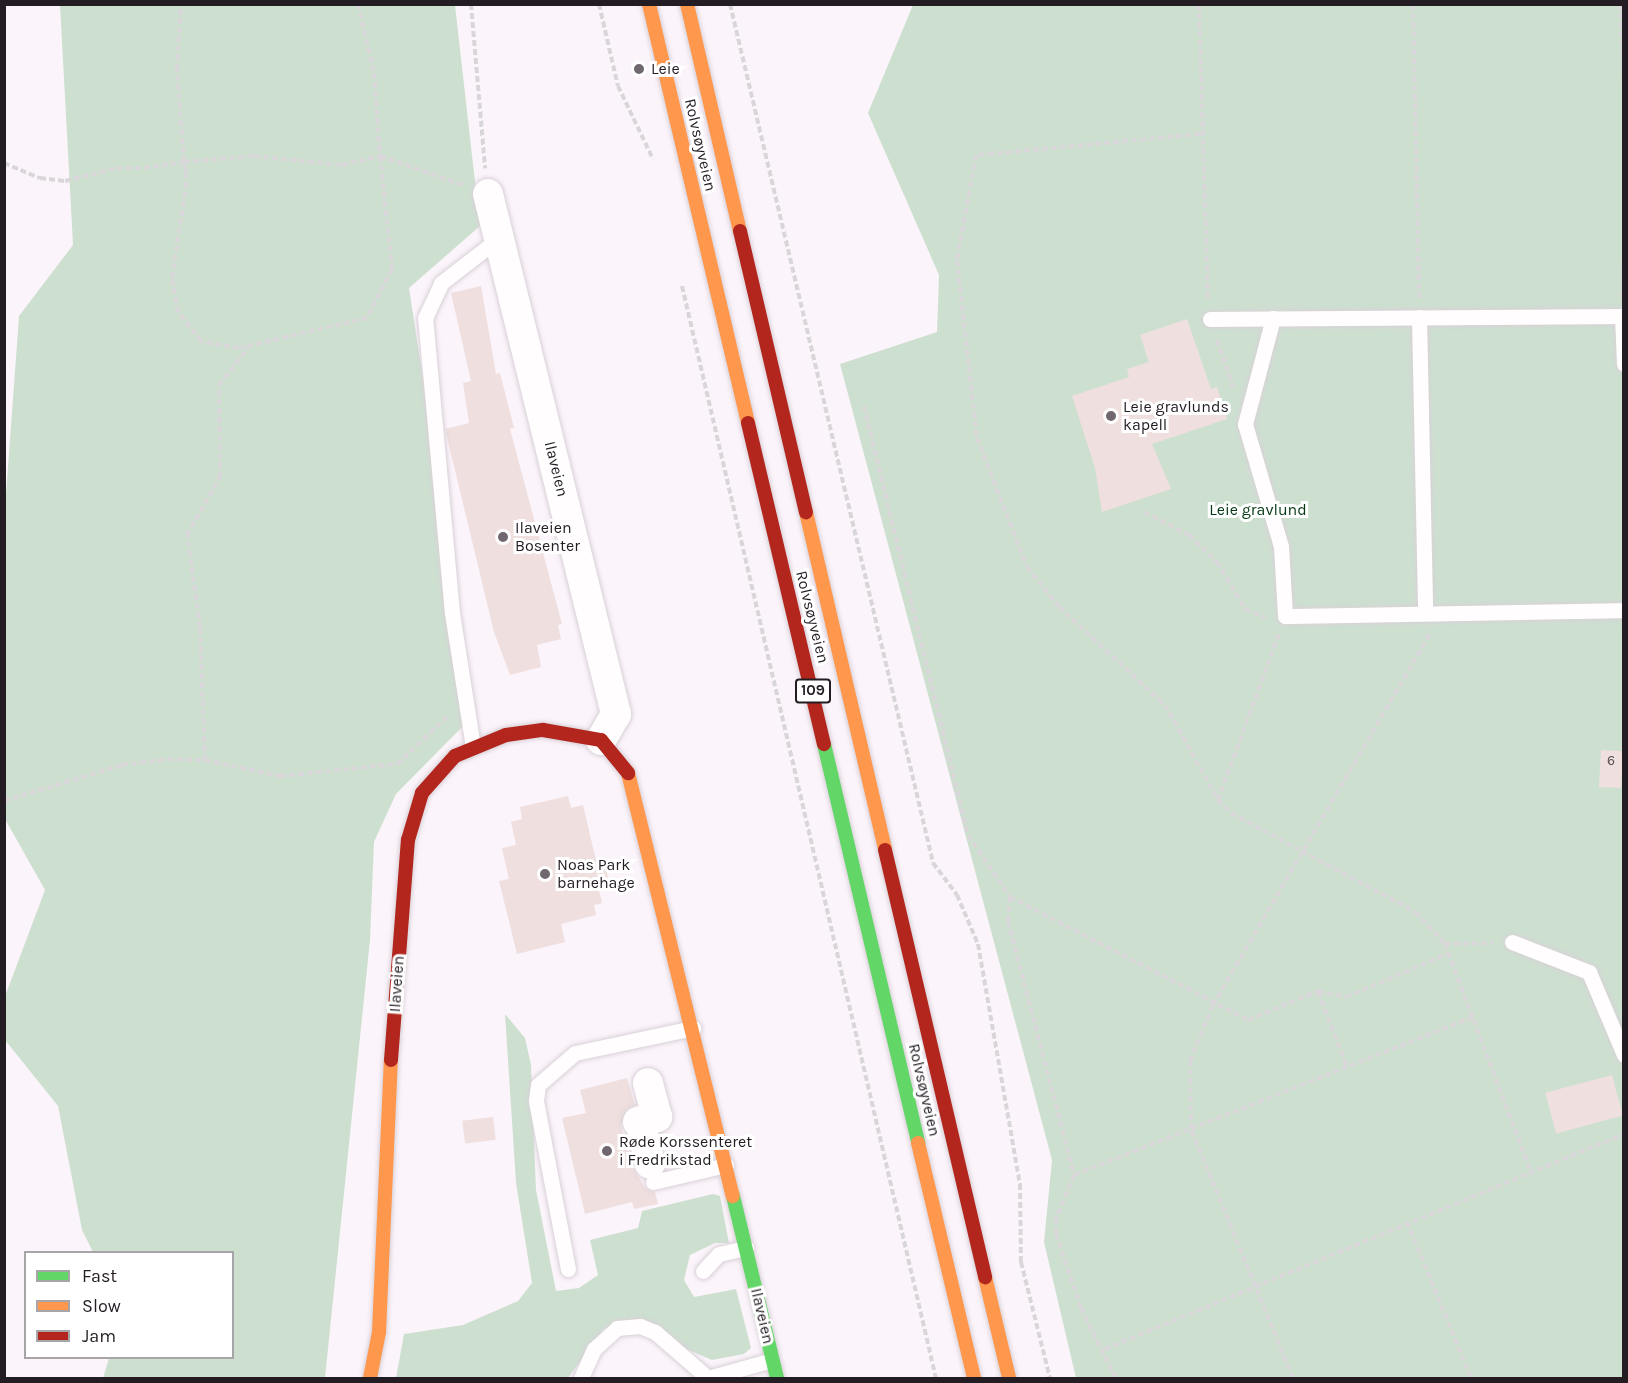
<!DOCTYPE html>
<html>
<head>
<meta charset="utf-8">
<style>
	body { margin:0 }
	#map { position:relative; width:1628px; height:1383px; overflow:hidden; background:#fcf4fb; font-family:Karla,sans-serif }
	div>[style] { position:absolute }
	.green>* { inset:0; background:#cde0d0 }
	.building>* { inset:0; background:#efdfde; transform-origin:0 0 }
	.path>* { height:4px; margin-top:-2px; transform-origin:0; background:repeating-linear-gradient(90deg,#d9d6d9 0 6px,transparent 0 9px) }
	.roads { filter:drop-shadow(0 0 2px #d8d1d7) drop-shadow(0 0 2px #d8d1d7) }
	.lane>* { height:15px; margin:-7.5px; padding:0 7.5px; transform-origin:7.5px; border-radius:7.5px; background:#fffdfe }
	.street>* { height:30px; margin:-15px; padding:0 15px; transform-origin:15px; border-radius:15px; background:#fffdfe }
	.fast>* { height:14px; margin:-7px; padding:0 7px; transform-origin:7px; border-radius:7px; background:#63d668 }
	.slow>* { height:14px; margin:-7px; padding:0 7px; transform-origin:7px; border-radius:7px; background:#ff974d }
	.jam>* { height:14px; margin:-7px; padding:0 7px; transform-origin:7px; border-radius:7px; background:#b3261e }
	.dots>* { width:16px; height:16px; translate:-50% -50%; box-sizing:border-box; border:3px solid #fff; border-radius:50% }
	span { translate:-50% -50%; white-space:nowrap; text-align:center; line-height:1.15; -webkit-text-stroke:6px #fff; paint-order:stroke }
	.number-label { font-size:14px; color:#564e52 }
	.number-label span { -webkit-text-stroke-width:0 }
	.shield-label span { padding:2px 4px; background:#fff; border:2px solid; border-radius:4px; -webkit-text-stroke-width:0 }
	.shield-label { font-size:15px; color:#231d23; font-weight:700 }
	.poi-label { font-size:16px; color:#231d23 }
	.left { translate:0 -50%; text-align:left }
	.street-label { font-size:16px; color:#231d23 }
	.park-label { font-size:16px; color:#053715 }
	.frame { position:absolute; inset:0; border:6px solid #231d23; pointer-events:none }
	.legend { position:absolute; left:24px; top:1251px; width:210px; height:108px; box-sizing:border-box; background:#fff; border:2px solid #a7a5a7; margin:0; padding:8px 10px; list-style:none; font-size:18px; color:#231d23 }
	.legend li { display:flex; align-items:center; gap:12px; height:30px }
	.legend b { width:30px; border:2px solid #a7a5a7 }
</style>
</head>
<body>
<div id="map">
	<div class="green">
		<i style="clip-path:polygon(60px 5px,455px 5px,480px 226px,409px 288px,475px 714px,396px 794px,374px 842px,370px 940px,325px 1378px,103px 1378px,109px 1358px,232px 1358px,232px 1252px,93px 1252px,82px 1230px,58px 1106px,5px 1040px,4px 999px,45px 890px,5px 819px,4px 522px,19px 316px,73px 245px)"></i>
		<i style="clip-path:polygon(913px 5px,1623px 5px,1623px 1378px,1076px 1378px,1044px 1242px,1052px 1160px,840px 364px,937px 332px,939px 275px,868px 113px)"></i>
		<i style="clip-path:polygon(505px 1014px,525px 1038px,531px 1065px,536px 1190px,556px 1291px,579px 1288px,598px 1275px,590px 1240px,638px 1228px,642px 1211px,713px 1194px,720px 1196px,729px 1243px,715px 1243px,690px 1255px,684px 1280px,694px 1297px,736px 1289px,751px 1348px,744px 1354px,712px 1360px,684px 1348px,654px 1325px,616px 1322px,604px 1329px,568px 1378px,396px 1378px,404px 1334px,463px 1325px,518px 1301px,532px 1283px,516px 1183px)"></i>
	</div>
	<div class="building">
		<i style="clip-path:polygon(481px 286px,496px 374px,500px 373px,514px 428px,510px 429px,562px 624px,558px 625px,561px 639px,537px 645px,541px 667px,510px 675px,494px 632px,445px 429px,469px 423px,463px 383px,471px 381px,451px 293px)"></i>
		<i style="clip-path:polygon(1187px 319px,1211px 389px,1217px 387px,1227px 419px,1152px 444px,1171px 489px,1102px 512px,1095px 468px,1072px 396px,1129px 377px,1127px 369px,1149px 362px,1140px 335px)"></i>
		<i style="left:1601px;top:750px;width:22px;height:37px;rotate:3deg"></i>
		<i style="clip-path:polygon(568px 796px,571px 808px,583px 805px,598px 869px,606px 868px,610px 887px,599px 890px,602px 903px,594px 905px,596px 915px,561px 924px,565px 942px,517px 954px,499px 881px,509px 879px,502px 848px,516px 845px,511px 822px,522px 819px,520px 807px)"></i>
		<i style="left:1612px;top:1075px;width:42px;height:69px;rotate:75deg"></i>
		<i style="clip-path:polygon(627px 1078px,635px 1105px,626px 1110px,621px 1126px,633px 1168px,646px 1189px,655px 1192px,658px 1204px,634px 1209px,632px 1202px,585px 1214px,562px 1118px,586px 1113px,580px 1090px)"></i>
		<i style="left:493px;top:1117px;width:23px;height:31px;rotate:83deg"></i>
	</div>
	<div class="path">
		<i style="left:358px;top:4px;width:71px;rotate:76.9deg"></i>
		<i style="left:374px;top:73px;width:83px;rotate:85.9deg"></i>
		<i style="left:380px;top:156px;width:88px;rotate:19.3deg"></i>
		<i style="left:471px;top:4px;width:165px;rotate:85.1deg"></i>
		<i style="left:599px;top:4px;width:84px;rotate:77deg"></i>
		<i style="left:618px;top:86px;width:81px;rotate:64.4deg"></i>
		<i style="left:730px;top:4px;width:883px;rotate:76.7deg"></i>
		<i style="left:933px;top:863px;width:40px;rotate:53deg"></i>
		<i style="left:957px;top:895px;width:53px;rotate:66.8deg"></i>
		<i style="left:978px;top:944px;width:244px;rotate:80.1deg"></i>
		<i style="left:1020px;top:1184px;width:78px;rotate:89.3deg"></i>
		<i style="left:1021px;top:1262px;width:120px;rotate:76deg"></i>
		<i style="left:1199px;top:4px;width:296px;rotate:88.3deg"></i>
		<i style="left:1413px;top:4px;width:295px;rotate:88.8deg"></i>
		<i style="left:1620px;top:4px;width:88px;rotate:87.4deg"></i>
		<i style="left:1200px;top:134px;width:225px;rotate:174.6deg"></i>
		<i style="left:976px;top:155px;width:107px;rotate:100.3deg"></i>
		<i style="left:957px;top:260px;width:179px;rotate:83.6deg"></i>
		<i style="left:977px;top:438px;width:138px;rotate:68.8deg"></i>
		<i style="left:1027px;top:567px;width:51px;rotate:51.3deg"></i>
		<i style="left:1059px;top:607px;width:144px;rotate:42.8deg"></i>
		<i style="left:1165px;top:705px;width:109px;rotate:60.8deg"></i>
		<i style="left:4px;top:163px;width:39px;rotate:23deg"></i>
		<i style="left:40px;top:178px;width:25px;rotate:7deg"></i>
		<i style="left:65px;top:181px;width:54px;rotate:-14deg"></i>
		<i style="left:117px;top:168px;width:27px"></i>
		<i style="left:144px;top:168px;width:40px;rotate:-8.5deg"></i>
		<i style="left:184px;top:162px;width:70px;rotate:-4.9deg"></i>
		<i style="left:254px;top:156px;width:88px;rotate:5.8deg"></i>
		<i style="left:342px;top:165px;width:39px;rotate:-13deg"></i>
		<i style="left:380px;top:156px;width:114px;rotate:83.9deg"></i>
		<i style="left:392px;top:269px;width:55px;rotate:117deg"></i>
		<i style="left:367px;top:318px;width:131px;rotate:166.8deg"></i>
		<i style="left:239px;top:348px;width:39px;rotate:-170deg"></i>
		<i style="left:201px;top:341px;width:37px;rotate:-128deg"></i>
		<i style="left:178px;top:312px;width:35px;rotate:-100deg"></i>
		<i style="left:172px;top:278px;width:92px;rotate:-81.3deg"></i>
		<i style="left:186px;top:187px;width:16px;rotate:-90deg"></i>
		<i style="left:186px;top:171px;width:9px;rotate:-103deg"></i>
		<i style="left:184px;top:162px;width:93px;rotate:-94.3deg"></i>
		<i style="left:177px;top:69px;width:65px;rotate:-86.5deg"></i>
		<i style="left:682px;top:286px;width:1121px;rotate:76.91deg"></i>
		<i style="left:1622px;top:297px;width:53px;rotate:-87.8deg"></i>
		<i style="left:1217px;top:340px;width:50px;rotate:71.2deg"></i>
		<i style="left:864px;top:406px;width:441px;rotate:76.4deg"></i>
		<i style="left:968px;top:835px;width:75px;rotate:55.9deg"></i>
		<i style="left:1010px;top:897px;width:268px;rotate:27.3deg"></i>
		<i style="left:1248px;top:1020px;width:76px;rotate:-22.5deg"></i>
		<i style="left:1318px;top:991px;width:29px;rotate:12deg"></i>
		<i style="left:1346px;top:997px;width:110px;rotate:-23.1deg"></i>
		<i style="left:1144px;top:512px;width:51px;rotate:27.1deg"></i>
		<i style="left:1189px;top:535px;width:39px;rotate:44deg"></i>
		<i style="left:1217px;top:562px;width:55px;rotate:59.2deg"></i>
		<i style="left:1245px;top:609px;width:22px;rotate:22deg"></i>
		<i style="left:1279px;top:634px;width:177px;rotate:110.2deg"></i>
		<i style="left:1218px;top:800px;width:18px;rotate:45deg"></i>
		<i style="left:1231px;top:813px;width:210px;rotate:28.2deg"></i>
		<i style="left:1416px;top:912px;width:43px;rotate:47.8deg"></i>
		<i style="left:1445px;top:944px;width:241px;rotate:69.4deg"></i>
		<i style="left:205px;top:760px;width:133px;rotate:-92.2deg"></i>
		<i style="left:200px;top:627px;width:93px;rotate:-98deg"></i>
		<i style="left:187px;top:535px;width:67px;rotate:-60.4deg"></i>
		<i style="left:220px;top:477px;width:92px;rotate:-90.6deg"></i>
		<i style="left:219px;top:385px;width:47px;rotate:-51.9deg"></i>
		<i style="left:4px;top:801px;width:123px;rotate:-17deg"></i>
		<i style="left:122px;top:765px;width:46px;rotate:-7.4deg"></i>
		<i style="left:168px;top:759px;width:37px;rotate:2deg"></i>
		<i style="left:205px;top:760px;width:77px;rotate:12deg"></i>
		<i style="left:280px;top:776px;width:118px;rotate:-5.9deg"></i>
		<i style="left:397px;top:764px;width:70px;rotate:-43.3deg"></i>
		<i style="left:1010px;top:897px;width:24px;rotate:95deg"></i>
		<i style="left:1008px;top:921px;width:262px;rotate:75.4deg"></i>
		<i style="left:1074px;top:1175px;width:48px;rotate:112.2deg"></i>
		<i style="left:1056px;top:1219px;width:15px;rotate:90deg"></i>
		<i style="left:1056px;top:1234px;width:78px;rotate:71.3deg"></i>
		<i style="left:1081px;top:1308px;width:78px;rotate:63.4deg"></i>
		<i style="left:1445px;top:944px;width:48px;rotate:-1.2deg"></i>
		<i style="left:1318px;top:992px;width:80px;rotate:68.9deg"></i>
		<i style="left:1074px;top:1175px;width:429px;rotate:-21.6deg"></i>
		<i style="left:1407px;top:1222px;width:169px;rotate:67.7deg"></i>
		<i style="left:1105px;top:1349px;width:562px;rotate:-22.5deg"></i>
		<i style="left:1293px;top:1378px;width:269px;rotate:-112.3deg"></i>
		<i style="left:1191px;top:1129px;width:68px;rotate:-90.8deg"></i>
		<i style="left:1190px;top:1061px;width:61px;rotate:-67.7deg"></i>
		<i style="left:1213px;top:1005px;width:431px;rotate:-59.7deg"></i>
	</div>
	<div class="roads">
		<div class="lane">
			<i style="left:1419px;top:317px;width:295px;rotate:88.8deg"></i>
			<i style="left:1273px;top:318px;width:110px;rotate:104.8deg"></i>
			<i style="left:1245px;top:424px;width:127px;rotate:73.6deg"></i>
			<i style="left:1281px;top:546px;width:70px;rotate:86.7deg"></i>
			<i style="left:1285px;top:616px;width:339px;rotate:-1deg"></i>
			<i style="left:1210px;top:319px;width:412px;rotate:-0.4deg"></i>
			<i style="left:1622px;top:316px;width:48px;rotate:87.6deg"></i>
			<i style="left:473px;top:747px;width:136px;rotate:-98.9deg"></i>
			<i style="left:452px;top:613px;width:296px;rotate:-95.2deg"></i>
			<i style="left:425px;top:318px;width:38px;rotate:-65deg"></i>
			<i style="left:441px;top:283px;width:72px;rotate:-37.7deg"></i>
			<i style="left:1512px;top:942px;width:83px;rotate:21.3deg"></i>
			<i style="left:1589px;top:972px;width:90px;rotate:67.1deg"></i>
			<i style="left:653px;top:1182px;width:75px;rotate:-13.1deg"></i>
			<i style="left:568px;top:1269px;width:171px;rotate:-100.8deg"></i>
			<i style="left:536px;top:1101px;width:16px;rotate:-83deg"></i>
			<i style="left:538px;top:1085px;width:49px;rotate:-40.9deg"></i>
			<i style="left:575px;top:1053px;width:121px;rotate:-12deg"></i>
			<i style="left:703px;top:1271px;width:23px;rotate:-47deg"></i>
			<i style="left:719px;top:1254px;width:28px;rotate:-13deg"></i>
			<i style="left:581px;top:1378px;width:32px;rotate:-66deg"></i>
			<i style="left:594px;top:1349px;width:31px;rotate:-42deg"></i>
			<i style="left:617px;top:1328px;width:23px;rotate:-5deg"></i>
			<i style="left:640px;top:1326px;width:16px;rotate:22deg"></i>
			<i style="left:655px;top:1332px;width:70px;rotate:41deg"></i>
			<i style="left:708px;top:1378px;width:66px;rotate:-15.7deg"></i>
		</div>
		<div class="street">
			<i style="left:488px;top:194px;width:536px;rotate:76.17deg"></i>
			<i style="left:616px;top:714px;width:30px;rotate:120deg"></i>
			<i style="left:640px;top:1121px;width:44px;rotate:76.9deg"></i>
			<i style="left:638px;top:1122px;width:20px;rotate:-15deg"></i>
			<i style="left:657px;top:1117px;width:35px;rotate:-105deg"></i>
		</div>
		<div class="fast">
			<i style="left:824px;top:744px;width:410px;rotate:76.7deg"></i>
			<i style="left:733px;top:1196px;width:187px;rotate:76.4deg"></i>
		</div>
		<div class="slow">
			<i style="left:649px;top:4px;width:431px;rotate:76.7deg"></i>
			<i style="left:687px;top:4px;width:233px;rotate:76.9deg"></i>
			<i style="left:806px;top:512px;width:347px;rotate:76.8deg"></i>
			<i style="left:628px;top:773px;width:436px;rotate:76.1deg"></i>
			<i style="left:918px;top:1143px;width:242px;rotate:76.6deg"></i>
			<i style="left:985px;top:1277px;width:104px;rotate:76.6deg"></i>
			<i style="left:370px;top:1378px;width:47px;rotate:-78.9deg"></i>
			<i style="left:379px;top:1332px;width:272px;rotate:-87.5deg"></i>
		</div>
		<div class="jam">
			<i style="left:740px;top:231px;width:289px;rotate:76.8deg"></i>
			<i style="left:748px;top:423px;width:330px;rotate:76.7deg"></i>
			<i style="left:885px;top:850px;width:439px;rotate:76.8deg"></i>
			<i style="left:391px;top:1060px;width:221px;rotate:-85.6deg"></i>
			<i style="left:408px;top:840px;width:49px;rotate:-73.4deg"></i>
			<i style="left:422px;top:793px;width:50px;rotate:-48.3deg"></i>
			<i style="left:455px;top:756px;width:55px;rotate:-22.4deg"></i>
			<i style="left:506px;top:735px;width:37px;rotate:-8deg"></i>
			<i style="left:543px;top:730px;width:59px;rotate:9.8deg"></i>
			<i style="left:601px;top:740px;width:43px;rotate:50.7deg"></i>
		</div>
	</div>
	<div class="dots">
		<i style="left:639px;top:69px;background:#6f686f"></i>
		<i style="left:1111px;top:416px;background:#6f686f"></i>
		<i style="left:503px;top:537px;background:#6f686f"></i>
		<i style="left:545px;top:874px;background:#6f686f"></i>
		<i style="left:607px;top:1151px;background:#6f686f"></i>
	</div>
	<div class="number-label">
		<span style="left:1611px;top:761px">6</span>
	</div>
	<div class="shield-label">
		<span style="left:813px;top:691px">109</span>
	</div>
	<div class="poi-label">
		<span class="left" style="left:651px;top:69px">Leie</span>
		<span class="left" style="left:1123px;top:416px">Leie gravlunds<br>kapell</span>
		<span class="left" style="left:515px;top:537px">Ilaveien<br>Bosenter</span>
		<span class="left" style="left:557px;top:874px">Noas Park<br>barnehage</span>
		<span class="left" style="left:619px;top:1151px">Røde Korssenteret<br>i Fredrikstad</span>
	</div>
	<div class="street-label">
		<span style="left:700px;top:145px;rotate:77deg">Rolvsøyveien</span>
		<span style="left:556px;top:469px;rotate:76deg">Ilaveien</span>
		<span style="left:812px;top:617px;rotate:76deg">Rolvsøyveien</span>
		<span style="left:397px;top:984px;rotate:-86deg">Ilaveien</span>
		<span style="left:924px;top:1090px;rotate:77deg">Rolvsøyveien</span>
		<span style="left:762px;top:1316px;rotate:77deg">Ilaveien</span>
	</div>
	<div class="park-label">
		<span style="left:1258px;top:510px">Leie gravlund</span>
	</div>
	<div class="frame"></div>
	<ul class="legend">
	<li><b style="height:8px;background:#63d668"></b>Fast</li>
	<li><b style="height:8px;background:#ff974d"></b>Slow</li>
	<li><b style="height:8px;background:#b3261e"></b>Jam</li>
	</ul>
</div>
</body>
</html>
